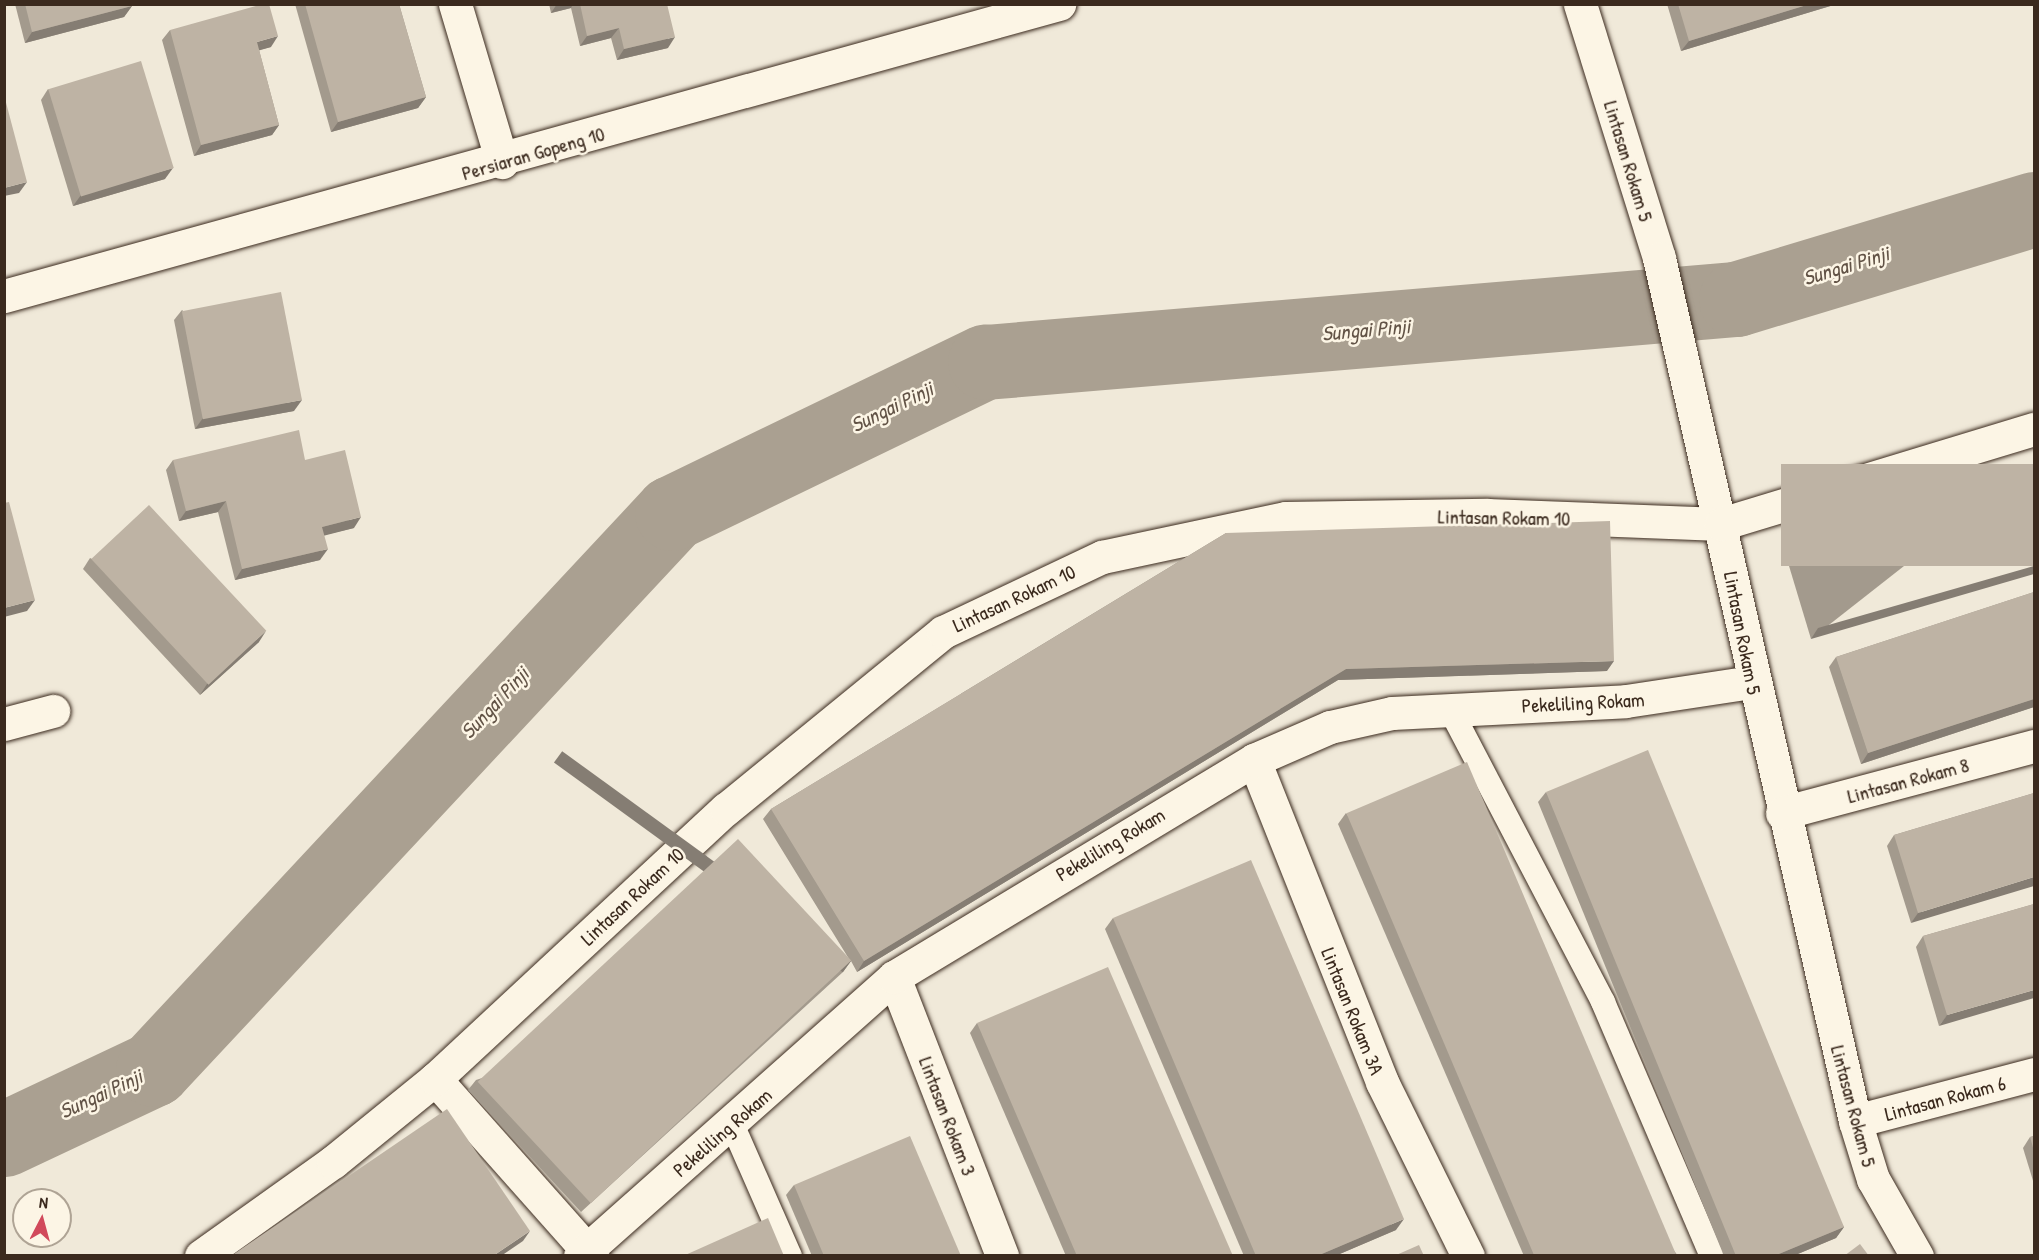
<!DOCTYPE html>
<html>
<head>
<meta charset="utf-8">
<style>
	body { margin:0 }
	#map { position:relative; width:2039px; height:1260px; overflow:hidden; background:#f0e9d9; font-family:"Patrick Hand",sans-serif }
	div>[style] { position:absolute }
	.river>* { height:75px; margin:-37.5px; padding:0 37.5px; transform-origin:37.5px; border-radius:37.5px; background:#aaa091 }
	.roads { filter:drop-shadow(0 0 2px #3b2a1e) drop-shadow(0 0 2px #3b2a1e) }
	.service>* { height:24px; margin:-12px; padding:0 12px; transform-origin:12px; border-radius:12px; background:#fcf5e5 }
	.minor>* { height:33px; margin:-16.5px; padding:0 16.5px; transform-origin:16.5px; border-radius:16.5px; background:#fcf5e5 }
	.wall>* { inset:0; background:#a39a8d }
	.shaded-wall>* { inset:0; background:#857d73; transform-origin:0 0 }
	.building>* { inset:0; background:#beb3a4; transform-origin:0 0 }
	span { translate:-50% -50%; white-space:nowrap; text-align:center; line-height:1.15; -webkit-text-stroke:5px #fcf5e5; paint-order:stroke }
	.street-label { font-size:20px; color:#3b2a1e }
	.water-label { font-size:21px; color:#625346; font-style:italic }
	.frame { position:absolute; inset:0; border:6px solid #3b2a1e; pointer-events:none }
	.north { position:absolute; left:12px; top:1188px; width:60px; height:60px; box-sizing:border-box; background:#fcf5e5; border:2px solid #afa495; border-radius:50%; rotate:6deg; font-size:16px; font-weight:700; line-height:24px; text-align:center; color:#3b2a1e }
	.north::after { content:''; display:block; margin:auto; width:21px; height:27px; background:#d1495b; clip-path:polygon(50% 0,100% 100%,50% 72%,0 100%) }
</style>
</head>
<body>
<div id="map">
	<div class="river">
		<i style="left:4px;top:1139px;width:165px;rotate:-25.2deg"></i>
		<i style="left:153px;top:1069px;width:761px;rotate:-46.97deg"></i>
		<i style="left:672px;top:513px;width:348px;rotate:-25.8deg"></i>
		<i style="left:985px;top:362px;width:754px;rotate:-4.8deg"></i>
		<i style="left:1736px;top:299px;width:311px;rotate:-16.8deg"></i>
	</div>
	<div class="roads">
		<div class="service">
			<i style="left:1450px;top:709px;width:331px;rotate:62.4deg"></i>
			<i style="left:1603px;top:1002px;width:276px;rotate:66.8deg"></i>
			<i style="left:732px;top:1124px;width:144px;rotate:66.3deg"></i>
		</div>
		<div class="minor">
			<i style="left:455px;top:4px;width:165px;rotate:73.4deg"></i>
			<i style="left:1580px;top:4px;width:266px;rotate:72.7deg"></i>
			<i style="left:1659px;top:258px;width:885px;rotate:77.2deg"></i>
			<i style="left:1855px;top:1121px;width:61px;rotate:72.8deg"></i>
			<i style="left:1873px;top:1179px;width:89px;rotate:60.3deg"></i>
			<i style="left:4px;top:296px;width:1095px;rotate:-15.47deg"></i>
			<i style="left:4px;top:724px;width:51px;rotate:-14.9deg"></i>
			<i style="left:1254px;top:760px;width:347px;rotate:68.3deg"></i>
			<i style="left:1382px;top:1082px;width:194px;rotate:63.7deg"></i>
			<i style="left:1782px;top:813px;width:261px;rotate:-14.9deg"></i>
			<i style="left:894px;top:977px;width:299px;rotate:68.8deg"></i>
			<i style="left:435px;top:1079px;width:237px;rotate:48.4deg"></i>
			<i style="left:1855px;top:1121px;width:185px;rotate:-14.7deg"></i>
			<i style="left:201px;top:1256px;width:162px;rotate:-35.5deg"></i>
			<i style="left:333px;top:1162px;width:132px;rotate:-39.1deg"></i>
			<i style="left:435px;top:1079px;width:397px;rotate:-42.9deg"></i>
			<i style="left:726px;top:809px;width:280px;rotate:-39.2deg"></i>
			<i style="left:943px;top:632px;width:176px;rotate:-25.3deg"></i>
			<i style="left:1102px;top:557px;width:188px;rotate:-12deg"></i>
			<i style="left:1286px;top:518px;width:201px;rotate:-0.9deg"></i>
			<i style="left:1487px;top:515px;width:234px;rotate:2.2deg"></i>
			<i style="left:1721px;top:524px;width:327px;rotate:-16.9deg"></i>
			<i style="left:580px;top:1256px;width:420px;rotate:-41.6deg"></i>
			<i style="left:894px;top:977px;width:420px;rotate:-31.1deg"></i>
			<i style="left:1254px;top:760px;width:83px;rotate:-23.5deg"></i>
			<i style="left:1330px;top:727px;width:64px;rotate:-12.7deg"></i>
			<i style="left:1392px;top:713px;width:234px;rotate:-2.9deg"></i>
			<i style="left:1626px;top:701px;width:127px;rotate:-8.6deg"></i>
		</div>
	</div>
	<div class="wall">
		<i style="clip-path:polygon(15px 4px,131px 4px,132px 6px,124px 17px,25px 43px)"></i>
		<i style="clip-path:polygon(295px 4px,399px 4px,426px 97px,418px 108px,331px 132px)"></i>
		<i style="clip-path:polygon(549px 4px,667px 4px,668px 48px,617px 60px,611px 38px,580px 46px,571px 8px,551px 13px)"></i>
		<i style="clip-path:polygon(1667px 4px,1837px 4px,1681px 51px)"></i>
		<i style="clip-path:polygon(170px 30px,271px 47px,259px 50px,279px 125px,272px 135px,194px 156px,162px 40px)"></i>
		<i style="clip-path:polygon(48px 89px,165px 179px,73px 206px,41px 100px)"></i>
		<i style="clip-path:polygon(182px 310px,294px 411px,195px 429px,174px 320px)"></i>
		<i style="clip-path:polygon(173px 460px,305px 460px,354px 528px,324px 535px,320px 560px,235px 580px,218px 512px,179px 521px,166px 470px)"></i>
		<i style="clip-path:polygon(2034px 464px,1811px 639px,1783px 546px,1791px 535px)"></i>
		<i style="clip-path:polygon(1226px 533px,1607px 671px,1338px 680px,857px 972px,851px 961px,843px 972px,581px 1212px,468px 1090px,476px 1080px,849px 959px,763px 819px,771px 809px)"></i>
		<i style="clip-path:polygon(90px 558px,259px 642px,200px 695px,83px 569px)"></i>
		<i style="clip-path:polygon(2034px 592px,2034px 707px,1861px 764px,1829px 667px,1836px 657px)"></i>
		<i style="clip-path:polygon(1546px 792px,1844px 1227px,1836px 1238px,1793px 1256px,1724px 1256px,1538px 802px)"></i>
		<i style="clip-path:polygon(2034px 793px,1911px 923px,1887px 846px,1894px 835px)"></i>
		<i style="clip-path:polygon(1346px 813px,1678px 1256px,1524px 1256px,1338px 824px)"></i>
		<i style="clip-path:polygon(2034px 904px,1939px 1026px,1916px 947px,1923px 936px)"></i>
		<i style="clip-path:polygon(1113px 918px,1396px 1230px,1335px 1256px,1244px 1256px,1105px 929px)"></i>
		<i style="clip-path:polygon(977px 1023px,1233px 1256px,1066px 1256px,970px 1033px)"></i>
		<i style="clip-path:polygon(2034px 1136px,2034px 1184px,2023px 1148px,2030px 1137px)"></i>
		<i style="clip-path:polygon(794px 1185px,961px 1256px,812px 1256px,786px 1195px)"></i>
	</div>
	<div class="shaded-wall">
		<i style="clip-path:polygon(557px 4px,573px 4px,571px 8px,551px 13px)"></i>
		<i style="clip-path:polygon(1810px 4px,1837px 4px,1681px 51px,1689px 41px)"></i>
		<i style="clip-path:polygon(132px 6px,124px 17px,25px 43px,32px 32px)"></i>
		<i style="clip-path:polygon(619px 28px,611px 38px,580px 46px,587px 36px)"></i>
		<i style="clip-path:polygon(278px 36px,271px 47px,250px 53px,257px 42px)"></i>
		<i style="clip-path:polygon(675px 37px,668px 48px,617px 60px,624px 49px)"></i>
		<i style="clip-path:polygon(426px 97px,418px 108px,331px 132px,338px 122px)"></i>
		<i style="clip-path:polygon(279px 125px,272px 135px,194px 156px,201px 145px)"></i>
		<i style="clip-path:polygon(173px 168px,165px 179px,73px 206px,81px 195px)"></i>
		<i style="clip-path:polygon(27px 182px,19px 193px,4px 196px,4px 188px)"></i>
		<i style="clip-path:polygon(302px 400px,294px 411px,195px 429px,203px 418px)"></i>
		<i style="clip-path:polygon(226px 501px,218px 512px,179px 521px,186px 511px)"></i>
		<i style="clip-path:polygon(361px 517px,354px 528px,315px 538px,322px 527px)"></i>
		<i style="clip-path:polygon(328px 549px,320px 560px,235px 580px,242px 569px)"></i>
		<i style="clip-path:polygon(2034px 566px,2034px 574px,1811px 639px,1818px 628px)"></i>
		<i style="clip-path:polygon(35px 600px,27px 611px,4px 617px,4px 608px)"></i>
		<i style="clip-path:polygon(266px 631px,259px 642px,200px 695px,207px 684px)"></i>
		<i style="clip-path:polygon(1614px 661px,1607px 671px,1338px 680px,857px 972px,864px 961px,1346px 669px)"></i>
		<i style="clip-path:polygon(2034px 699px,2034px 707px,1861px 764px,1868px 753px)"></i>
		<i style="clip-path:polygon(2034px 877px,2034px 886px,1911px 923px,1918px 913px)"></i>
		<i style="left:851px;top:961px;width:14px;height:357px;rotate:126deg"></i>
		<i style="clip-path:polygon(2034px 990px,2034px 998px,1939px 1026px,1947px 1015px)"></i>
		<i style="clip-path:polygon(1404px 1219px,1396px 1230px,1335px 1256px,1317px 1256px)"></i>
		<i style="clip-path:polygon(1844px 1227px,1836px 1238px,1793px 1256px,1774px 1256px)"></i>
		<i style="clip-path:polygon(530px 1231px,523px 1241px,501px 1256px,493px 1256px)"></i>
	</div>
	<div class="building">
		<i style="clip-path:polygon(25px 4px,131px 4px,132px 6px,32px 32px)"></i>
		<i style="clip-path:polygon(263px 4px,269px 4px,278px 36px,257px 42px,279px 125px,201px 145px,170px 30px)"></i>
		<i style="clip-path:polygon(305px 4px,399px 4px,426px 97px,338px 122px)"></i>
		<i style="clip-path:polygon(580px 4px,667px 4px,675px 37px,624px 49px,619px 28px,587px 36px)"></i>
		<i style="clip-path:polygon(1678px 4px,1810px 4px,1689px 41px)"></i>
		<i style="left:141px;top:61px;width:112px;height:97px;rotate:73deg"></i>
		<i style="clip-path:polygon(4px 95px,27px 182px,4px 188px)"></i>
		<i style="left:281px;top:292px;width:110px;height:101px;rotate:79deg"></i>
		<i style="clip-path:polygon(299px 430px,305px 460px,345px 450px,361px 517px,322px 527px,328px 549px,242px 569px,226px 501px,186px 511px,173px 460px)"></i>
		<i style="left:2034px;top:464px;width:102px;height:253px;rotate:90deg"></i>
		<i style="clip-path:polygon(9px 502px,35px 600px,4px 608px,4px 503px)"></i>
		<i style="left:149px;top:505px;width:172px;height:79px;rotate:47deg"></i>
		<i style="clip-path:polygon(1610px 521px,1614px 661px,1346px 669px,864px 961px,771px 809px,1226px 533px)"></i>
		<i style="clip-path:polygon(2034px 592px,2034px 699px,1868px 753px,1836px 657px)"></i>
		<i style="clip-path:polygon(1648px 750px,1844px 1227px,1774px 1256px,1736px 1256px,1546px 792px)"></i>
		<i style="left:1467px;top:762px;width:537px;height:131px;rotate:67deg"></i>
		<i style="clip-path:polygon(2034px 793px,2034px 877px,1918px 913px,1894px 835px)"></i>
		<i style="left:738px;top:839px;width:166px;height:356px;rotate:47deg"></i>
		<i style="clip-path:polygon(1251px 860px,1404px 1219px,1317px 1256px,1256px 1256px,1113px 918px)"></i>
		<i style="clip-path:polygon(2034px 904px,2034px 990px,1947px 1015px,1923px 936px)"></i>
		<i style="clip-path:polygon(1108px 967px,1233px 1256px,1077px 1256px,977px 1023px)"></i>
		<i style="clip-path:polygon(447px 1109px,530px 1231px,493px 1256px,231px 1256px)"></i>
		<i style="clip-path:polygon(910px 1136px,961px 1256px,824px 1256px,794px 1185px)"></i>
		<i style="clip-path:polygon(2034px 1136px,2034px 1151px,2030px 1137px)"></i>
		<i style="clip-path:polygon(768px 1218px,784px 1256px,683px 1256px)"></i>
		<i style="clip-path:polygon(1860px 1244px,1869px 1256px,1844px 1256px)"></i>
		<i style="clip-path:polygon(1419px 1245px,1424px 1256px,1394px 1256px)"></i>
	</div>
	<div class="street-label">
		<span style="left:533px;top:153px;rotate:-16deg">Persiaran Gopeng 10</span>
		<span style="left:1629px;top:161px;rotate:73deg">Lintasan Rokam 5</span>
		<span style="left:1504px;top:517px;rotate:1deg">Lintasan Rokam 10</span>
		<span style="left:1014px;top:598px;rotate:-25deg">Lintasan Rokam 10</span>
		<span style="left:1743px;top:633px;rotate:79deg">Lintasan Rokam 5</span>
		<span style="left:1583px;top:702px;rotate:-3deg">Pekeliling Rokam</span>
		<span style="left:1908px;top:780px;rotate:-15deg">Lintasan Rokam 8</span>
		<span style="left:1110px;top:844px;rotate:-31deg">Pekeliling Rokam</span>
		<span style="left:632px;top:896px;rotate:-43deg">Lintasan Rokam 10</span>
		<span style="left:1353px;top:1011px;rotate:68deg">Lintasan Rokam 3A</span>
		<span style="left:1945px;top:1098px;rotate:-15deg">Lintasan Rokam 6</span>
		<span style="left:1854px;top:1106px;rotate:75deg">Lintasan Rokam 5</span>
		<span style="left:948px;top:1116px;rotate:69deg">Lintasan Rokam 3</span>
		<span style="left:722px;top:1132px;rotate:-41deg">Pekeliling Rokam</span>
	</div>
	<div class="water-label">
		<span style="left:1846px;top:266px;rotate:-17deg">Sungai Pinji</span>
		<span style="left:1366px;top:330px;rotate:-5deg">Sungai Pinji</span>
		<span style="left:892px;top:407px;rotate:-26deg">Sungai Pinji</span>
		<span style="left:495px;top:703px;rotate:-47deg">Sungai Pinji</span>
		<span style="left:101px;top:1094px;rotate:-25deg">Sungai Pinji</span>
	</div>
	<div class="frame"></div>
	<div class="north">N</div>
</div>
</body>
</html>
